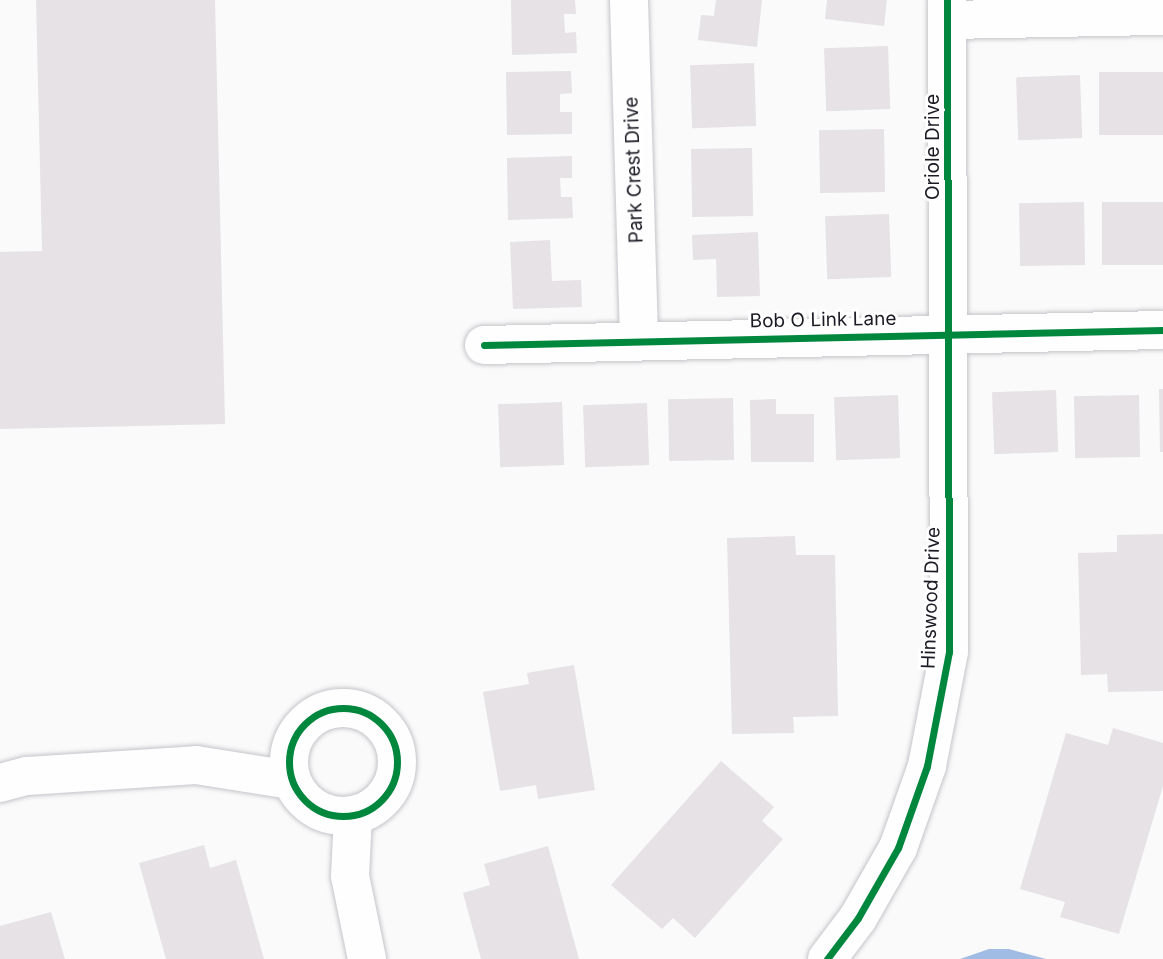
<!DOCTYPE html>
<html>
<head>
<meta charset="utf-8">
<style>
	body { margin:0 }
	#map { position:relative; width:1163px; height:959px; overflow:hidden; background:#fafafa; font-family:Inter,sans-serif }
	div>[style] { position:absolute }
	.water>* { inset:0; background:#a0bce5 }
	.building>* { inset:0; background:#e6e2e6; transform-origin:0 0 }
	.roads { filter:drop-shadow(0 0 2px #c5c4ca) drop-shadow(0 0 2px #c5c4ca) }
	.minor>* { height:38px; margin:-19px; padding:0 19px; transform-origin:19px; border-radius:19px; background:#fefefe }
	.minor>.ring { margin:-19px; padding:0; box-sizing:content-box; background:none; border:38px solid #fefefe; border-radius:50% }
	.cycleway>* { height:7px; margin:-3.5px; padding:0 3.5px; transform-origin:3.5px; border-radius:3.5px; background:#00873e }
	.cycleway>.ring { margin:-3.5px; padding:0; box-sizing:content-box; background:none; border:7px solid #00873e; border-radius:50% }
	span { translate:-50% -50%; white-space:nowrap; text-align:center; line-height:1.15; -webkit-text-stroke:6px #fff; paint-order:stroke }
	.street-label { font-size:19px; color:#1c1a25 }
</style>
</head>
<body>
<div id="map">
	<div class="water">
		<i style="clip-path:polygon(989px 949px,1009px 949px,1046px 959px,960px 959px)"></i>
	</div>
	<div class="building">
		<i style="clip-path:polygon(36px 0,215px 0,225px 424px,0 429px,0 252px,42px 251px)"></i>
		<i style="clip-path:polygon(511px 0,575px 0,576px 14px,564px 14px,565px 33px,576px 32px,577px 53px,512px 55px)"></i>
		<i style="clip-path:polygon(716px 0,762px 0,757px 47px,698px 40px,701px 15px,714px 16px)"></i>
		<i style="clip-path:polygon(827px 0,887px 0,884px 26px,825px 19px)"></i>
		<i style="left:888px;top:46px;width:63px;height:64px;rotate:88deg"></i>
		<i style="left:754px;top:63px;width:63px;height:64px;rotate:88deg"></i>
		<i style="clip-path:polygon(571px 71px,572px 93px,560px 94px,560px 112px,572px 112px,572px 134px,507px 135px,506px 72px)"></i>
		<i style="left:1163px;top:72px;width:63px;height:64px;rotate:90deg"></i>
		<i style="left:1080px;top:75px;width:63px;height:64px;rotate:88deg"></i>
		<i style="left:884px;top:129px;width:63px;height:65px;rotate:89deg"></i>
		<i style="left:752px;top:148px;width:68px;height:61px;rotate:89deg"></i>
		<i style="clip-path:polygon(572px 156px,572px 178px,560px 178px,561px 197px,572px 197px,573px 218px,508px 220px,507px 158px)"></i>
		<i style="left:1084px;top:202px;width:63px;height:65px;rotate:89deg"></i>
		<i style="left:1163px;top:202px;width:63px;height:61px;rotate:90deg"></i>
		<i style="left:889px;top:214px;width:63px;height:64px;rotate:88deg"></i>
		<i style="clip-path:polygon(758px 232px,760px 296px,717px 297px,716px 259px,693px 260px,692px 235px)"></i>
		<i style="clip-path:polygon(550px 240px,552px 281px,581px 280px,582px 307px,513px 309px,510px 242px)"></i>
		<i style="clip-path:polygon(1159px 389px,1163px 389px,1163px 452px,1160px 452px)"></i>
		<i style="left:1056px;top:390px;width:62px;height:64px;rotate:88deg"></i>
		<i style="left:898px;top:395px;width:63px;height:64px;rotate:88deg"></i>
		<i style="left:1139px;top:395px;width:62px;height:65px;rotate:89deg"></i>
		<i style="left:733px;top:398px;width:62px;height:65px;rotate:89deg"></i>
		<i style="clip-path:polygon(776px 399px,776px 414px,814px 414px,814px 462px,751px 462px,750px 400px)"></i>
		<i style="left:562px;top:402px;width:63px;height:64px;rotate:88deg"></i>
		<i style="left:647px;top:403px;width:62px;height:64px;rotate:88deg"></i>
		<i style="clip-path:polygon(1163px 534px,1163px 691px,1108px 692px,1107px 674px,1081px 675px,1078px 553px,1117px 552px,1117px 535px)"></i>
		<i style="clip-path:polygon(795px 536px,796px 555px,835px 555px,838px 716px,793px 717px,794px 733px,732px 734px,727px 538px)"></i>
		<i style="clip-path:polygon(574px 665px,595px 790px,538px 799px,536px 785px,500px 791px,483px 692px,529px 684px,527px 673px)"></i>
		<i style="clip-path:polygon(1113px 728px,1163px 743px,1163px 786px,1119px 934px,1060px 917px,1065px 902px,1020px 889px,1066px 733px,1108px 745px)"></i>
		<i style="clip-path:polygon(721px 761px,774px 807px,762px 821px,783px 839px,695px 938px,673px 918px,662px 929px,611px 885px)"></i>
		<i style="clip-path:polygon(204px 845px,210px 868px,236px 860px,264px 959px,166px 959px,139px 863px)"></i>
		<i style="clip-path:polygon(548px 846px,579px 959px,481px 959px,463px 893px,490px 885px,484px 864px)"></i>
		<i style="clip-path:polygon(51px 912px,65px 959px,0 959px,0 926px)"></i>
	</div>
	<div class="roads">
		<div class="minor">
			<i style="left:629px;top:0;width:340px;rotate:88.3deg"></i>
			<i style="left:948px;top:20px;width:215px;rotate:-1.1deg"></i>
			<i style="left:484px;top:345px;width:679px;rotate:-1.27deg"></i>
			<i class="ring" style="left:289px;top:708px;width:70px;height:70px"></i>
			<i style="left:0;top:783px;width:28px;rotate:-15deg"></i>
			<i style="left:27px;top:776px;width:169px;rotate:-3.7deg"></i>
			<i style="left:196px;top:765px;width:96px;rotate:9deg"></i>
			<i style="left:353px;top:815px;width:61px;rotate:92.8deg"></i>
			<i style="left:350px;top:876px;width:85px;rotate:78.4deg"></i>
			<i style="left:827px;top:959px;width:51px;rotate:-52.9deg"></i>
			<i style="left:858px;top:918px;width:81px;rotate:-60.3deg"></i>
			<i style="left:898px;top:848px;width:87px;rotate:-70.5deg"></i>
			<i style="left:927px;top:766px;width:116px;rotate:-79.1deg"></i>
			<i style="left:949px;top:652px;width:652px;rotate:-90.18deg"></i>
		</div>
	</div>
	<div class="cycleway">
		<i style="left:484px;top:345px;width:679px;rotate:-1.27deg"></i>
		<i class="ring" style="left:289px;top:708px;width:101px;height:101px"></i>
		<i style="left:827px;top:959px;width:51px;rotate:-52.9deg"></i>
		<i style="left:858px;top:918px;width:81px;rotate:-60.3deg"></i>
		<i style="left:898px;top:848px;width:87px;rotate:-70.5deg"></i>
		<i style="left:927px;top:766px;width:116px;rotate:-79.1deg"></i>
		<i style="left:949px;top:652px;width:652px;rotate:-90.18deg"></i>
	</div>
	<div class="street-label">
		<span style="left:933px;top:147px;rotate:-90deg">Oriole Drive</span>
		<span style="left:634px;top:170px;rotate:-92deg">Park Crest Drive</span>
		<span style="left:823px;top:320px;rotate:-1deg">Bob O Link Lane</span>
		<span style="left:931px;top:598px;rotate:-88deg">Hinswood Drive</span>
	</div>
</div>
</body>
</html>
